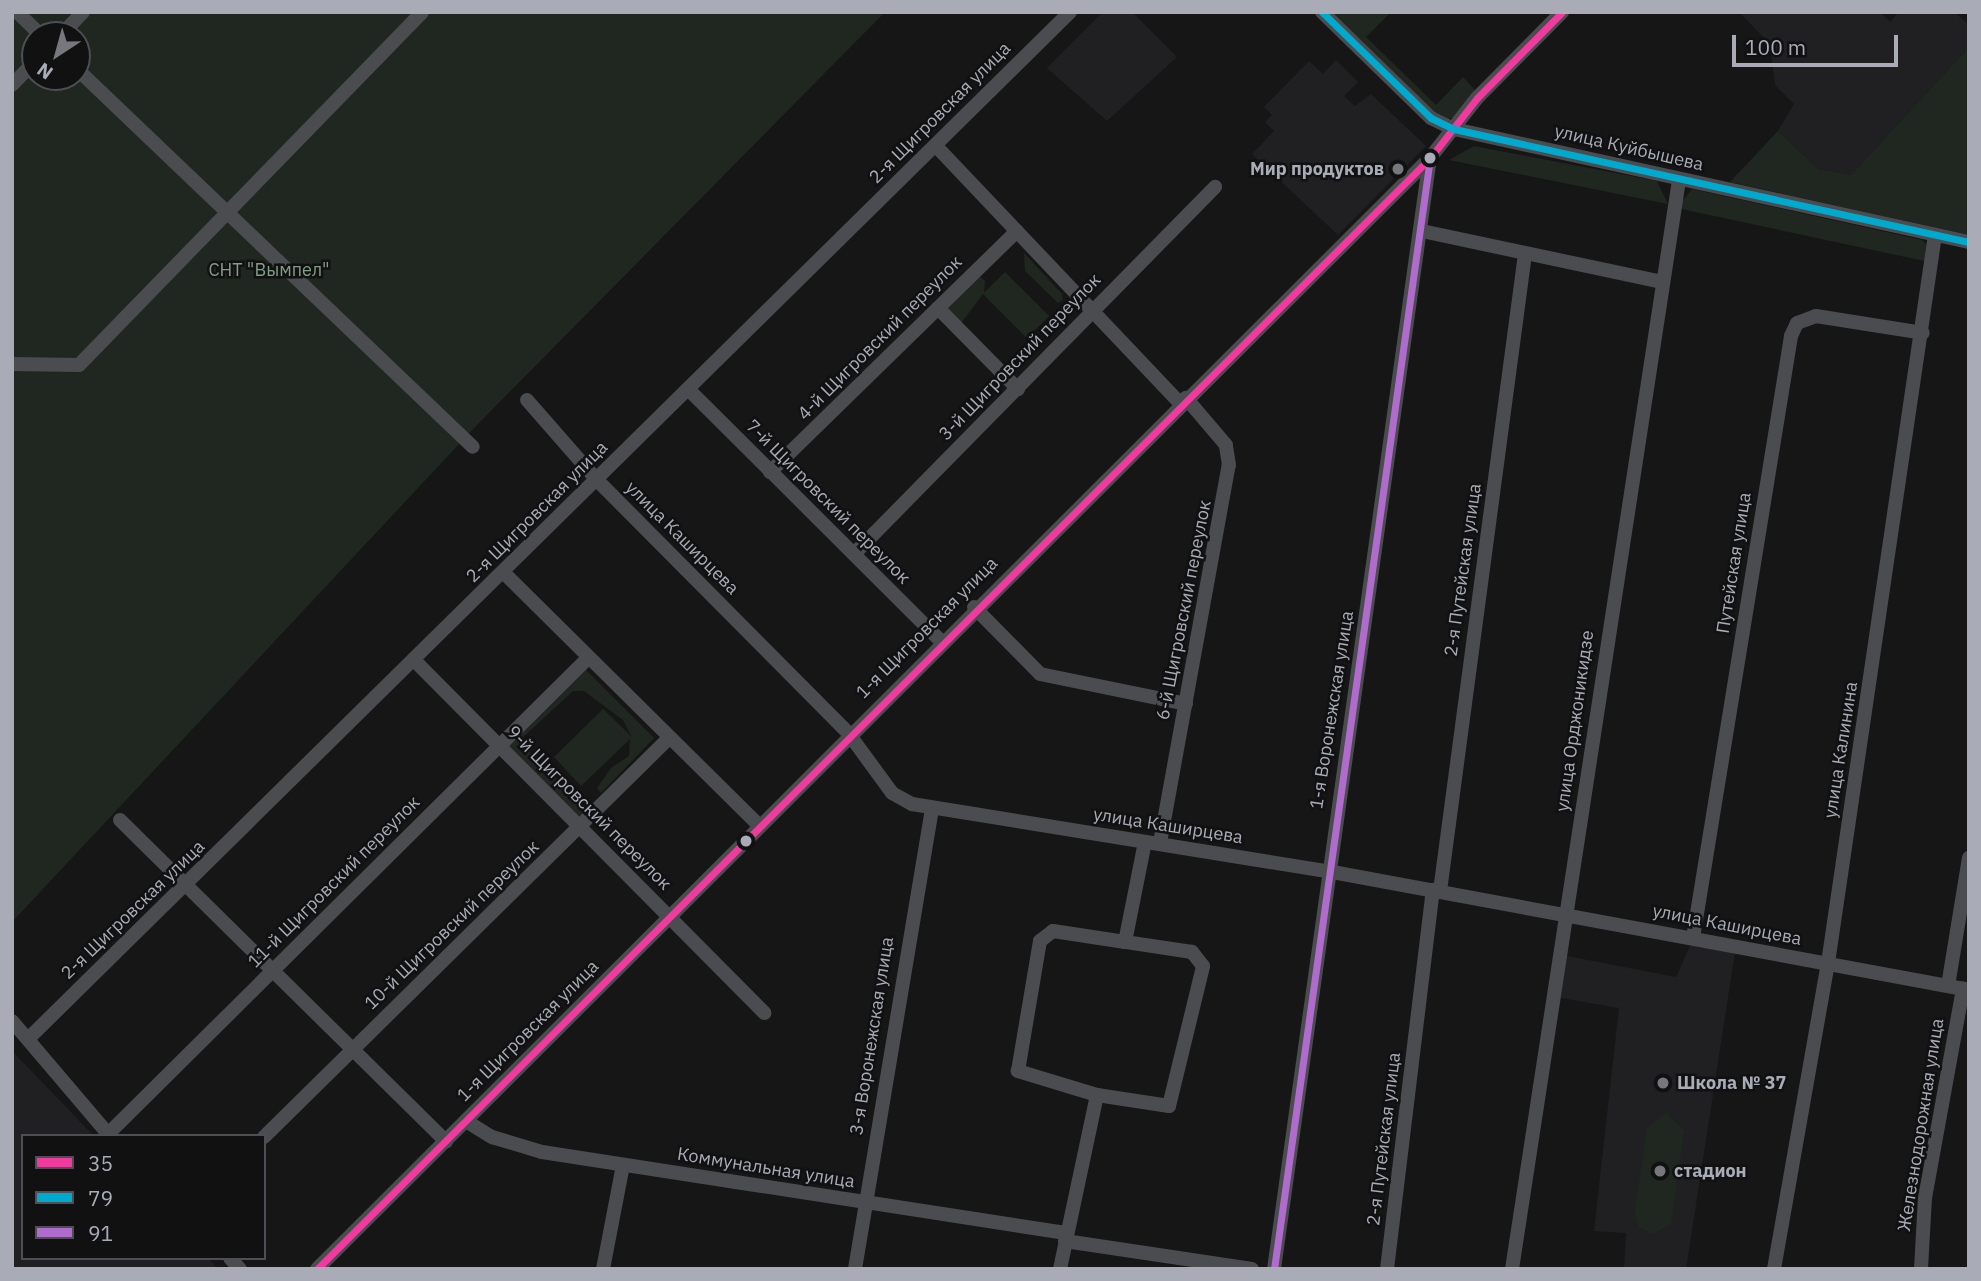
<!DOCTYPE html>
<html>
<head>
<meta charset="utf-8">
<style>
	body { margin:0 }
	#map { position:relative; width:1981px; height:1281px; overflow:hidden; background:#161617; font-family:"IBM Plex Sans",sans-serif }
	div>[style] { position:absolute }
	.built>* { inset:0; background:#202022 }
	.green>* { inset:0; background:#202721 }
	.minor>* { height:14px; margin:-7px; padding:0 7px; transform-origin:7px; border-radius:7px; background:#4b4c4f }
	.bus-1>* { height:7px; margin:-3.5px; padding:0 3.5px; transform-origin:3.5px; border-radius:3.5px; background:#f13a9d }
	.bus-2>* { height:7px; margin:-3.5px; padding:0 3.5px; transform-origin:3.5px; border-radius:3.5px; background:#00a9ce }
	.bus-3>* { height:7px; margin:-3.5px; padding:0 3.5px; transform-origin:3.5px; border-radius:3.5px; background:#b06ccc }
	.dots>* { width:19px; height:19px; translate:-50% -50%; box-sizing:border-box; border:4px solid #111112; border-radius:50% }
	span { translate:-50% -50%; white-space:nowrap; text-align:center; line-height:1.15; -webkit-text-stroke:5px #111112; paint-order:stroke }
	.street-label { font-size:18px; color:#a9acb6 }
	.poi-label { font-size:18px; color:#a9acb6; font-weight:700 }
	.right { translate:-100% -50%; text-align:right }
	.left { translate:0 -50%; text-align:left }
	.park-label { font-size:18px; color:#819f84 }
	.frame { position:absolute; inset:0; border:14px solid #a9acb6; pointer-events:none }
	.legend { position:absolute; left:21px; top:1134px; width:245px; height:126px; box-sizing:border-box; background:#111112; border:2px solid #4e4f54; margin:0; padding:9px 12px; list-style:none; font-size:21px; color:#a9acb6 }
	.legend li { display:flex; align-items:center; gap:14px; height:35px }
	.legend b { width:35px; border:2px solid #4e4f54 }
	.north { position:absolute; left:21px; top:21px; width:70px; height:70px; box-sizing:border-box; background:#111112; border:2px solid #4e4f54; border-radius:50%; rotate:216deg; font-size:19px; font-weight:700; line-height:28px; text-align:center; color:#a9acb6 }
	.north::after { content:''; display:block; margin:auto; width:24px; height:32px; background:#76787e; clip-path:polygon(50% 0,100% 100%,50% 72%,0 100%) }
	.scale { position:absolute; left:1732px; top:35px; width:166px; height:32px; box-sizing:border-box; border:4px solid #a9acb6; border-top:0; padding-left:9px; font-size:21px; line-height:24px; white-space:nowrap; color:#a9acb6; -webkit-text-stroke:5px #111112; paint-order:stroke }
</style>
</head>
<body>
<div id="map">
	<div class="built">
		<i style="clip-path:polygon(1103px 12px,1132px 12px,1177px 57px,1107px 121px,1047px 68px)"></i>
		<i style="clip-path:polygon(1739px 12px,1880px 12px,1890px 22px,1899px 12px,1954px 12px,1969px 25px,1969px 47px,1851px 175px,1818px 169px,1778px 131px,1794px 104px,1775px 85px,1770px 44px)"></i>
		<i style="clip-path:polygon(1336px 60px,1358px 82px,1344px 96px,1355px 106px,1371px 94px,1426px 146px,1338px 235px,1252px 154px,1274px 131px,1265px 122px,1272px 115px,1264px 107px,1309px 61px,1323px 74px)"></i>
		<i style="clip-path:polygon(1691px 944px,1735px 952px,1686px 1269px,1624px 1269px,1626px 1233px,1594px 1231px,1619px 1008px,1555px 997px,1562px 955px,1676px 977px)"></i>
		<i style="clip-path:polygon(12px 1051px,94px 1136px,23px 1136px,23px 1258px,208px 1258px,218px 1269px,12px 1269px)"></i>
	</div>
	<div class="green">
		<i style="clip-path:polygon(evenodd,12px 12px,885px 12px,475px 427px,12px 922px,12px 12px,35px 35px,77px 35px,77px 77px,35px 77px,35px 35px)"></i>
		<i style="clip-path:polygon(1329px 12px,1391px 12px,1366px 37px,1436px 105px,1463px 77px,1476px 91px,1453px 118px,1442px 120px)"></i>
		<i style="clip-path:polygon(1969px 47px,1969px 235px,1730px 182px,1778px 131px,1818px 169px,1851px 175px)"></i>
		<i style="clip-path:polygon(1474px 146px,1657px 181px,1668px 204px,1449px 160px)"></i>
		<i style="clip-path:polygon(1692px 189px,1922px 240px,1930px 248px,1929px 262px,1677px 208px)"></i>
		<i style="clip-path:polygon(1024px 253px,1062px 294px,1063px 300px,1058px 303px,1025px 271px)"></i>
		<i style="clip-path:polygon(1005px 272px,1049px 316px,1027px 338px,983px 294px,959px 326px,944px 311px,977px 274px,985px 281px,984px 293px)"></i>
		<i style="clip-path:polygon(586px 670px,654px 738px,601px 793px,597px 788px,611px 768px,629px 756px,630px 739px,581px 786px,554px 757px,603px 709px,632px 737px,623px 720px,584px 691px,573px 691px,519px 741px,581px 803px,586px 810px,578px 817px,507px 748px)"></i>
		<i style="clip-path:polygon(1666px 1113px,1684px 1130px,1671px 1224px,1653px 1234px,1639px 1227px,1635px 1212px,1647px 1128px)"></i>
	</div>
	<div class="minor">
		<i style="left:17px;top:12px;width:33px;rotate:44deg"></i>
		<i style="left:1322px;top:12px;width:152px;rotate:44.2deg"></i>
		<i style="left:1431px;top:118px;width:25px;rotate:26deg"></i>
		<i style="left:1454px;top:129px;width:527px;rotate:12.38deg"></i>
		<i style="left:61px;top:35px;width:32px;rotate:-46deg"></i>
		<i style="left:77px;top:69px;width:547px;rotate:43.67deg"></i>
		<i style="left:12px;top:85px;width:33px;rotate:-46deg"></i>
		<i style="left:935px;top:145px;width:356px;rotate:46.5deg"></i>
		<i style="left:1422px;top:231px;width:245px;rotate:12deg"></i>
		<i style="left:938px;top:308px;width:114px;rotate:45.4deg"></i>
		<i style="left:12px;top:364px;width:67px;rotate:0.9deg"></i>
		<i style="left:79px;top:365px;width:492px;rotate:-45.8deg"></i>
		<i style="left:688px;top:389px;width:357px;rotate:44.9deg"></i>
		<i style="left:527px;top:400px;width:106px;rotate:48.8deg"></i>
		<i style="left:597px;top:480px;width:358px;rotate:45.2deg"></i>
		<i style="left:849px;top:734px;width:73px;rotate:53.9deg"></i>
		<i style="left:892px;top:793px;width:23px;rotate:29deg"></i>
		<i style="left:912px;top:804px;width:420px;rotate:9.2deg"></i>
		<i style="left:1327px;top:871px;width:653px;rotate:10.5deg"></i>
		<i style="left:770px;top:472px;width:345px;rotate:-44.3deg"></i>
		<i style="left:854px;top:554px;width:515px;rotate:-45.47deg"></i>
		<i style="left:504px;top:573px;width:359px;rotate:44.7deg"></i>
		<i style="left:974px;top:607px;width:94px;rotate:45.4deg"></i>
		<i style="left:1040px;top:674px;width:149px;rotate:11.6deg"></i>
		<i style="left:415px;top:661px;width:496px;rotate:45.2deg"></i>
		<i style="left:120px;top:820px;width:458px;rotate:44.6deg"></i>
		<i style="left:1160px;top:843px;width:384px;rotate:-79.7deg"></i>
		<i style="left:1229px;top:465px;width:20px;rotate:-99deg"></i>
		<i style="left:1226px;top:445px;width:62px;rotate:-130.4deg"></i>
		<i style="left:1440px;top:891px;width:643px;rotate:-82.4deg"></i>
		<i style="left:1693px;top:938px;width:610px;rotate:-80.75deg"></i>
		<i style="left:1791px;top:336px;width:14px;rotate:-65deg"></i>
		<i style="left:1797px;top:323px;width:20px;rotate:-20deg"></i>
		<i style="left:1816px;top:316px;width:108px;rotate:9deg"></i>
		<i style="left:1948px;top:986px;width:130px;rotate:-80.7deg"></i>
		<i style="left:12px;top:1021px;width:151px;rotate:49.6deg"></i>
		<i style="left:29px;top:1038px;width:1462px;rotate:-44.58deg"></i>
		<i style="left:1097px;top:1095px;width:73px;rotate:8.7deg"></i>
		<i style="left:1169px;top:1106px;width:144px;rotate:-76.3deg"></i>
		<i style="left:1203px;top:966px;width:18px;rotate:-128deg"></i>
		<i style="left:1192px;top:952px;width:68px;rotate:-171.5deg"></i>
		<i style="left:1125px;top:942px;width:102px;rotate:-78.7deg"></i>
		<i style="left:466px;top:1121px;width:31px;rotate:32deg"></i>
		<i style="left:492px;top:1137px;width:52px;rotate:16.7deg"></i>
		<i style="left:542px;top:1152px;width:530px;rotate:8.79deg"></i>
		<i style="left:108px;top:1134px;width:676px;rotate:-44.76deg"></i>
		<i style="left:264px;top:1137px;width:566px;rotate:-44.57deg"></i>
		<i style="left:1065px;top:1241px;width:189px;rotate:8.5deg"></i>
		<i style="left:230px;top:1258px;width:15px;rotate:48deg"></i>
		<i style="left:317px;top:1269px;width:1573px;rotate:-44.95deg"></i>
		<i style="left:1430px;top:158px;width:76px;rotate:-51.9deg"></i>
		<i style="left:1477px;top:98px;width:121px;rotate:-45.3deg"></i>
		<i style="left:603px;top:1269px;width:106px;rotate:-79.1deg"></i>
		<i style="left:855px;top:1269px;width:465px;rotate:-80.5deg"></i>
		<i style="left:1060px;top:1269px;width:178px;rotate:-78deg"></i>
		<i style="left:1097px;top:1095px;width:83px;rotate:-163.1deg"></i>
		<i style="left:1018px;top:1071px;width:132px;rotate:-80.4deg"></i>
		<i style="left:1040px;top:941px;width:16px;rotate:-38deg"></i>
		<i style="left:1053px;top:931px;width:73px;rotate:8.7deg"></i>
		<i style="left:1274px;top:1269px;width:1122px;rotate:-82.01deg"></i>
		<i style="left:1387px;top:1269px;width:382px;rotate:-83.1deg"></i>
		<i style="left:1512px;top:1269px;width:1102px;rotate:-81.28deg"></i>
		<i style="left:1774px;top:1269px;width:311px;rotate:-80deg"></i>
		<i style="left:1828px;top:963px;width:736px;rotate:-81.64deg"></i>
		<i style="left:1921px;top:1269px;width:71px;rotate:-86.8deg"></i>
		<i style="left:1925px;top:1198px;width:213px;rotate:-79.7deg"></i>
	</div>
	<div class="bus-1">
		<i style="left:317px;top:1269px;width:1573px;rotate:-44.95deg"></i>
		<i style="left:1430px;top:158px;width:76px;rotate:-51.9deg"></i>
		<i style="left:1477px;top:98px;width:121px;rotate:-45.3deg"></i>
	</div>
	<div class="bus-2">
		<i style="left:1322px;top:12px;width:152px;rotate:44.2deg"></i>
		<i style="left:1431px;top:118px;width:25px;rotate:26deg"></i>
		<i style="left:1454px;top:129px;width:527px;rotate:12.38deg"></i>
	</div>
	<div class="bus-3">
		<i style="left:1274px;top:1269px;width:1122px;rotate:-82.01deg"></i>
	</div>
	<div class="dots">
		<i style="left:1430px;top:158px;background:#a9acb6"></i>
		<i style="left:1398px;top:169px;background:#76787e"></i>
		<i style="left:746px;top:841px;background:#a9acb6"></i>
		<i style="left:1663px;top:1083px;background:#76787e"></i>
		<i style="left:1660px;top:1171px;background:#76787e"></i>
	</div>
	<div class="street-label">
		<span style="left:940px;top:113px;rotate:-45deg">2-я Щигровская улица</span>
		<span style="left:1629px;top:148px;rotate:13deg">улица Куйбышева</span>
		<span style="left:880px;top:338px;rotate:-45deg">4-й Щигровский переулок</span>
		<span style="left:1020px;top:357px;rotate:-46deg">3-й Щигровский переулок</span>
		<span style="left:828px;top:502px;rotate:45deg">7-й Щигровский переулок</span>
		<span style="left:537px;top:512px;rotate:-45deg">2-я Щигровская улица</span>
		<span style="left:682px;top:538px;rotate:45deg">улица Каширцева</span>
		<span style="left:1734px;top:563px;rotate:-81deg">Путейская улица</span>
		<span style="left:1463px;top:570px;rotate:-82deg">2-я Путейская улица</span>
		<span style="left:1184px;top:610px;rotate:-79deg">6-й Щигровский переулок</span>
		<span style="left:927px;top:628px;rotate:-45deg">1-я Щигровская улица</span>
		<span style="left:1332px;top:710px;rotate:-81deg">1-я Воронежская улица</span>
		<span style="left:1575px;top:721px;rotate:-82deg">улица Орджоникидзе</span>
		<span style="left:1841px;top:750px;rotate:-81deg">улица Калинина</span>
		<span style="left:589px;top:808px;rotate:45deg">9-й Щигровский переулок</span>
		<span style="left:1168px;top:826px;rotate:9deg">улица Каширцева</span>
		<span style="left:334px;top:882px;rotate:-45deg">11-й Щигровский переулок</span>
		<span style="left:133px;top:910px;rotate:-44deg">2-я Щигровская улица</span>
		<span style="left:452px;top:925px;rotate:-44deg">10-й Щигровский переулок</span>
		<span style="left:1727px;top:925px;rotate:11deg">улица Каширцева</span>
		<span style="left:528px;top:1031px;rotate:-45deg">1-я Щигровская улица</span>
		<span style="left:872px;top:1036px;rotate:-81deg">3-я Воронежская улица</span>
		<span style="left:1921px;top:1125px;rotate:-81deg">Железнодорожная улица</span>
		<span style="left:1384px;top:1139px;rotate:-83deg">2-я Путейская улица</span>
		<span style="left:766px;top:1168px;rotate:9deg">Коммунальная улица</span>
	</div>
	<div class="poi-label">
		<span class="right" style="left:1384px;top:169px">Мир продуктов</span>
		<span class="left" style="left:1677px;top:1083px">Школа № 37</span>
		<span class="left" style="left:1674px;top:1171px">стадион</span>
	</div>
	<div class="park-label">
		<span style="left:269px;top:270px">СНТ "Вымпел"</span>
	</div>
	<div class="frame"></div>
	<ul class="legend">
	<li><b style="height:9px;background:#f13a9d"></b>35</li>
	<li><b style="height:9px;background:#00a9ce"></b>79</li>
	<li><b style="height:9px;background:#b06ccc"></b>91</li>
	</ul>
	<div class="north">N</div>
	<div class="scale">100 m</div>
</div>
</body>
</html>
